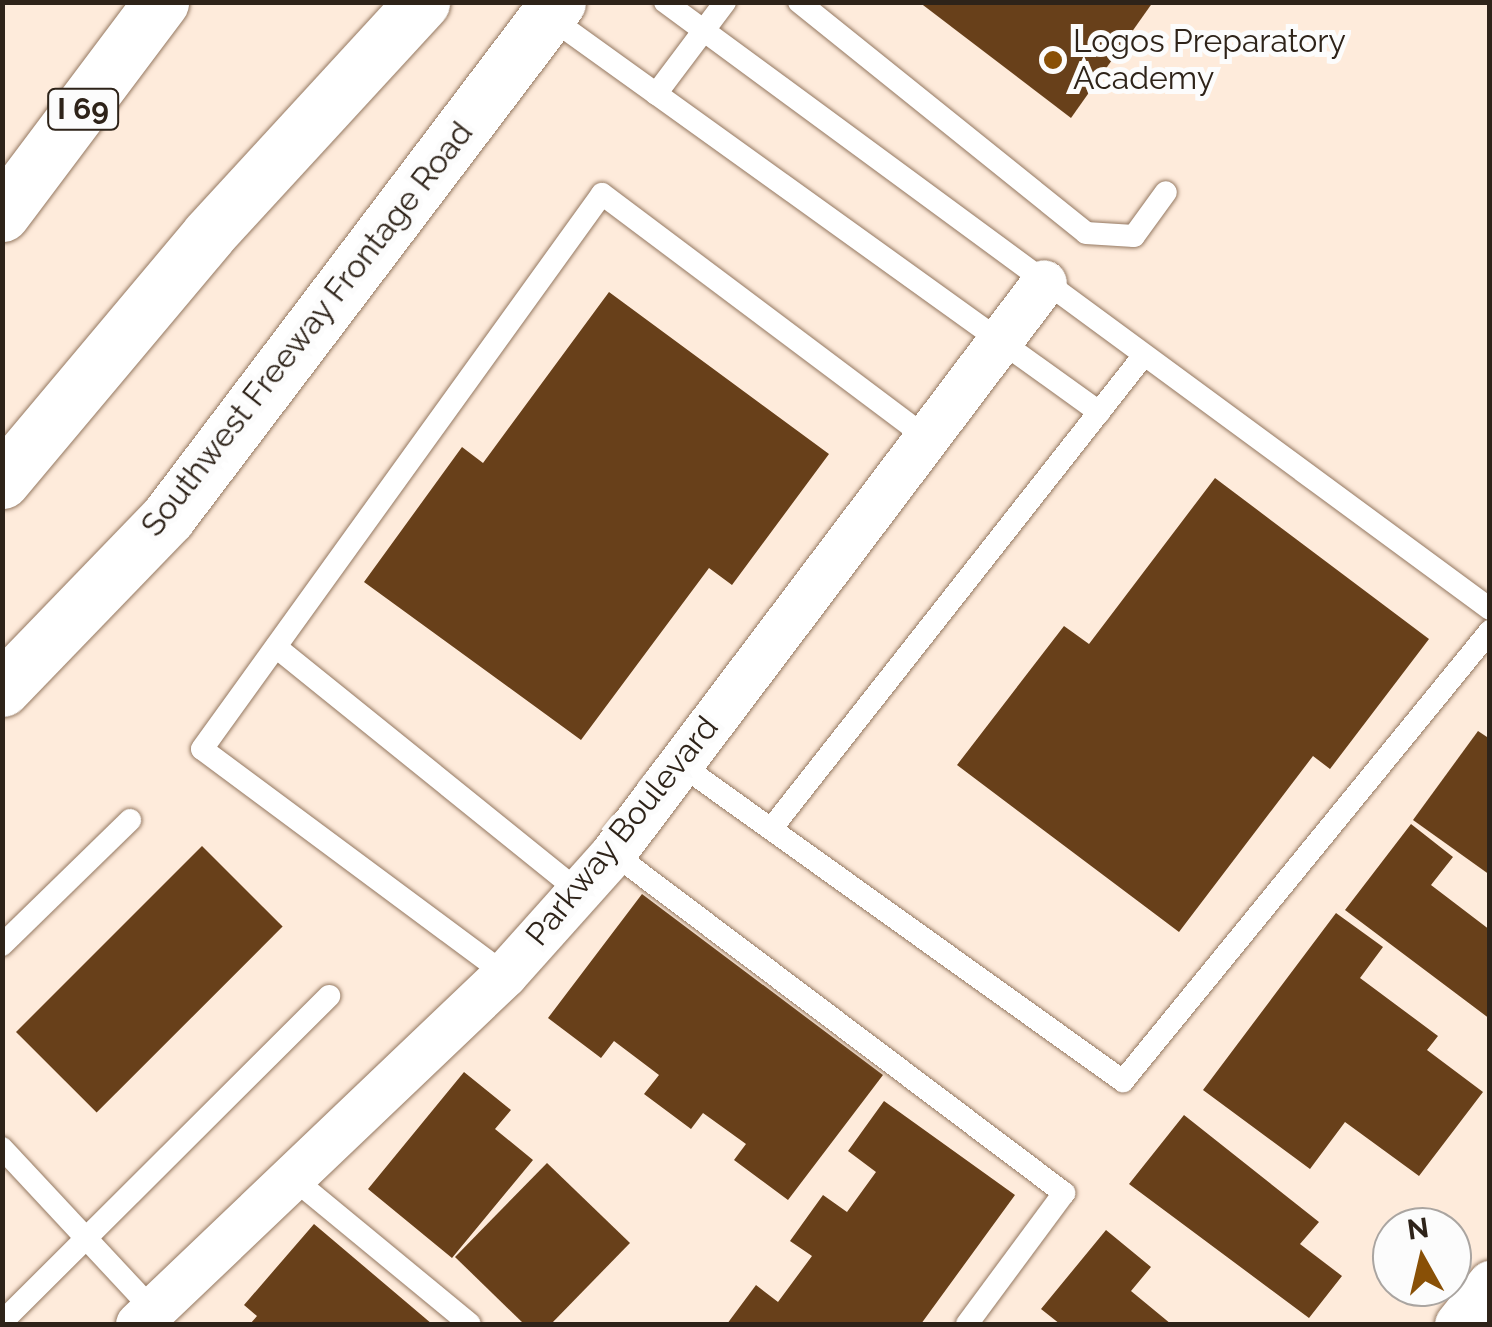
<!DOCTYPE html>
<html>
<head>
<meta charset="utf-8">
<style>
	body { margin:0 }
	#map { position:relative; width:1492px; height:1327px; overflow:hidden; background:#feebdb; font-family:Raleway,sans-serif }
	div>[style] { position:absolute }
	.building>* { inset:0; background:#68401a; transform-origin:0 0 }
	.roads { filter:drop-shadow(0 0 2px #947861) drop-shadow(0 0 2px #947861) }
	.service>* { height:22px; margin:-11px; padding:0 11px; transform-origin:11px; border-radius:11px; background:#fff }
	.minor>* { height:45px; margin:-22.5px; padding:0 22.5px; transform-origin:22.5px; border-radius:22.5px; background:#fff }
	.secondary>* { height:55px; margin:-27.5px; padding:0 27.5px; transform-origin:27.5px; border-radius:27.5px; background:#fff }
	.motorway>* { height:55px; margin:-27.5px; padding:0 27.5px; transform-origin:27.5px; border-radius:27.5px; background:#fff }
	.dots>* { width:28px; height:28px; translate:-50% -50%; box-sizing:border-box; border:5px solid #fcfcfc; border-radius:50% }
	span { translate:-50% -50%; white-space:nowrap; text-align:center; line-height:1.15; -webkit-text-stroke:10px #fcfcfc; paint-order:stroke }
	.shield-label span { padding:2px 8px; background:#fcfcfc; border:2px solid; border-radius:8px; -webkit-text-stroke-width:0 }
	.shield-label { font-size:30px; color:#2e2319; font-weight:700 }
	.poi-label { font-size:32px; color:#2e2319 }
	.left { translate:0 -50%; text-align:left }
	.street-label { font-size:32px; color:#2e2319 }
	.frame { position:absolute; inset:0; border:5px solid #2e2319; pointer-events:none }
	.north { position:absolute; left:1372px; top:1207px; width:100px; height:100px; box-sizing:border-box; background:#fcfcfc; border:2px solid #aaa5a1; border-radius:50%; rotate:352deg; font-size:28px; font-weight:700; line-height:40px; text-align:center; color:#2e2319 }
	.north::after { content:''; display:block; margin:auto; width:35px; height:45px; background:#895006; clip-path:polygon(50% 0,100% 100%,50% 72%,0 100%) }
</style>
</head>
<body>
<div id="map">
	<div class="building">
		<i style="clip-path:polygon(919px 2px,1153px 2px,1071px 118px)"></i>
		<i style="clip-path:polygon(609px 292px,829px 454px,732px 585px,709px 568px,581px 740px,364px 582px,462px 447px,483px 463px)"></i>
		<i style="clip-path:polygon(1215px 478px,1429px 639px,1330px 769px,1313px 756px,1179px 932px,957px 765px,1064px 626px,1089px 644px)"></i>
		<i style="clip-path:polygon(1478px 731px,1490px 739px,1490px 875px,1413px 820px)"></i>
		<i style="clip-path:polygon(1411px 824px,1453px 857px,1431px 885px,1490px 930px,1490px 1019px,1345px 910px)"></i>
		<i style="left:202px;top:846px;width:114px;height:263px;rotate:45deg"></i>
		<i style="clip-path:polygon(642px 894px,883px 1075px,788px 1200px,734px 1160px,746px 1144px,703px 1113px,691px 1129px,644px 1094px,659px 1075px,614px 1041px,601px 1058px,548px 1018px)"></i>
		<i style="clip-path:polygon(1336px 913px,1383px 947px,1360px 978px,1438px 1036px,1427px 1050px,1483px 1092px,1419px 1176px,1345px 1122px,1310px 1169px,1203px 1090px)"></i>
		<i style="clip-path:polygon(464px 1072px,511px 1110px,495px 1129px,533px 1160px,452px 1258px,368px 1189px)"></i>
		<i style="clip-path:polygon(884px 1101px,1015px 1195px,921px 1324px,727px 1324px,756px 1285px,778px 1302px,812px 1256px,790px 1241px,823px 1195px,847px 1212px,876px 1172px,848px 1151px)"></i>
		<i style="clip-path:polygon(1184px 1115px,1319px 1222px,1300px 1244px,1342px 1276px,1309px 1318px,1129px 1184px)"></i>
		<i style="clip-path:polygon(547px 1163px,630px 1243px,551px 1324px,524px 1324px,455px 1257px)"></i>
		<i style="clip-path:polygon(314px 1224px,432px 1324px,250px 1324px,257px 1316px,244px 1305px)"></i>
		<i style="clip-path:polygon(1106px 1230px,1151px 1267px,1131px 1291px,1171px 1324px,1060px 1324px,1041px 1309px)"></i>
	</div>
	<div class="roads">
		<div class="service">
			<i style="left:665px;top:2px;width:1024px;rotate:36.34deg"></i>
			<i style="left:799px;top:2px;width:368px;rotate:38.8deg"></i>
			<i style="left:1086px;top:233px;width:48px;rotate:3.6deg"></i>
			<i style="left:1134px;top:236px;width:54px;rotate:-54deg"></i>
			<i style="left:548px;top:16px;width:679px;rotate:35.7deg"></i>
			<i style="left:656px;top:94px;width:115px;rotate:-53.1deg"></i>
			<i style="left:276px;top:647px;width:385px;rotate:38.9deg"></i>
			<i style="left:680px;top:764px;width:545px;rotate:35.59deg"></i>
			<i style="left:1123px;top:1081px;width:581px;rotate:-50.8deg"></i>
			<i style="left:771px;top:829px;width:603px;rotate:-51.8deg"></i>
			<i style="left:613px;top:853px;width:565px;rotate:37.01deg"></i>
			<i style="left:1064px;top:1193px;width:163px;rotate:126.5deg"></i>
			<i style="left:2px;top:945px;width:179px;rotate:-44.3deg"></i>
			<i style="left:505px;top:974px;width:377px;rotate:-143.4deg"></i>
			<i style="left:202px;top:749px;width:684px;rotate:-54.22deg"></i>
			<i style="left:602px;top:194px;width:405px;rotate:36.9deg"></i>
			<i style="left:2px;top:1148px;width:221px;rotate:47deg"></i>
			<i style="left:289px;top:1175px;width:234px;rotate:39.5deg"></i>
			<i style="left:2px;top:1322px;width:462px;rotate:-44.9deg"></i>
		</div>
		<div class="minor">
			<i style="left:138px;top:1324px;width:507px;rotate:-43.64deg"></i>
			<i style="left:505px;top:974px;width:162px;rotate:-48.2deg"></i>
			<i style="left:613px;top:853px;width:715px;rotate:-52.95deg"></i>
			<i style="left:1457px;top:1324px;width:53px;rotate:-51.2deg"></i>
		</div>
		<div class="secondary">
			<i style="left:2px;top:689px;width:239px;rotate:-46deg"></i>
			<i style="left:168px;top:517px;width:646px;rotate:-52.86deg"></i>
		</div>
		<div class="motorway">
			<i style="left:2px;top:214px;width:265px;rotate:-53.1deg"></i>
			<i style="left:2px;top:481px;width:322px;rotate:-50deg"></i>
			<i style="left:209px;top:234px;width:315px;rotate:-47.4deg"></i>
		</div>
	</div>
	<div class="dots">
		<i style="left:1053px;top:60px;background:#895006"></i>
	</div>
	<div class="shield-label">
		<span style="left:83px;top:109px">I 69</span>
	</div>
	<div class="poi-label">
		<span class="left" style="left:1073px;top:60px">Logos Preparatory<br>Academy</span>
	</div>
	<div class="street-label">
		<span style="left:307px;top:329px;rotate:-52deg">Southwest Freeway Frontage Road</span>
		<span style="left:622px;top:831px;rotate:-51deg">Parkway Boulevard</span>
	</div>
	<div class="frame"></div>
	<div class="north">N</div>
</div>
</body>
</html>
